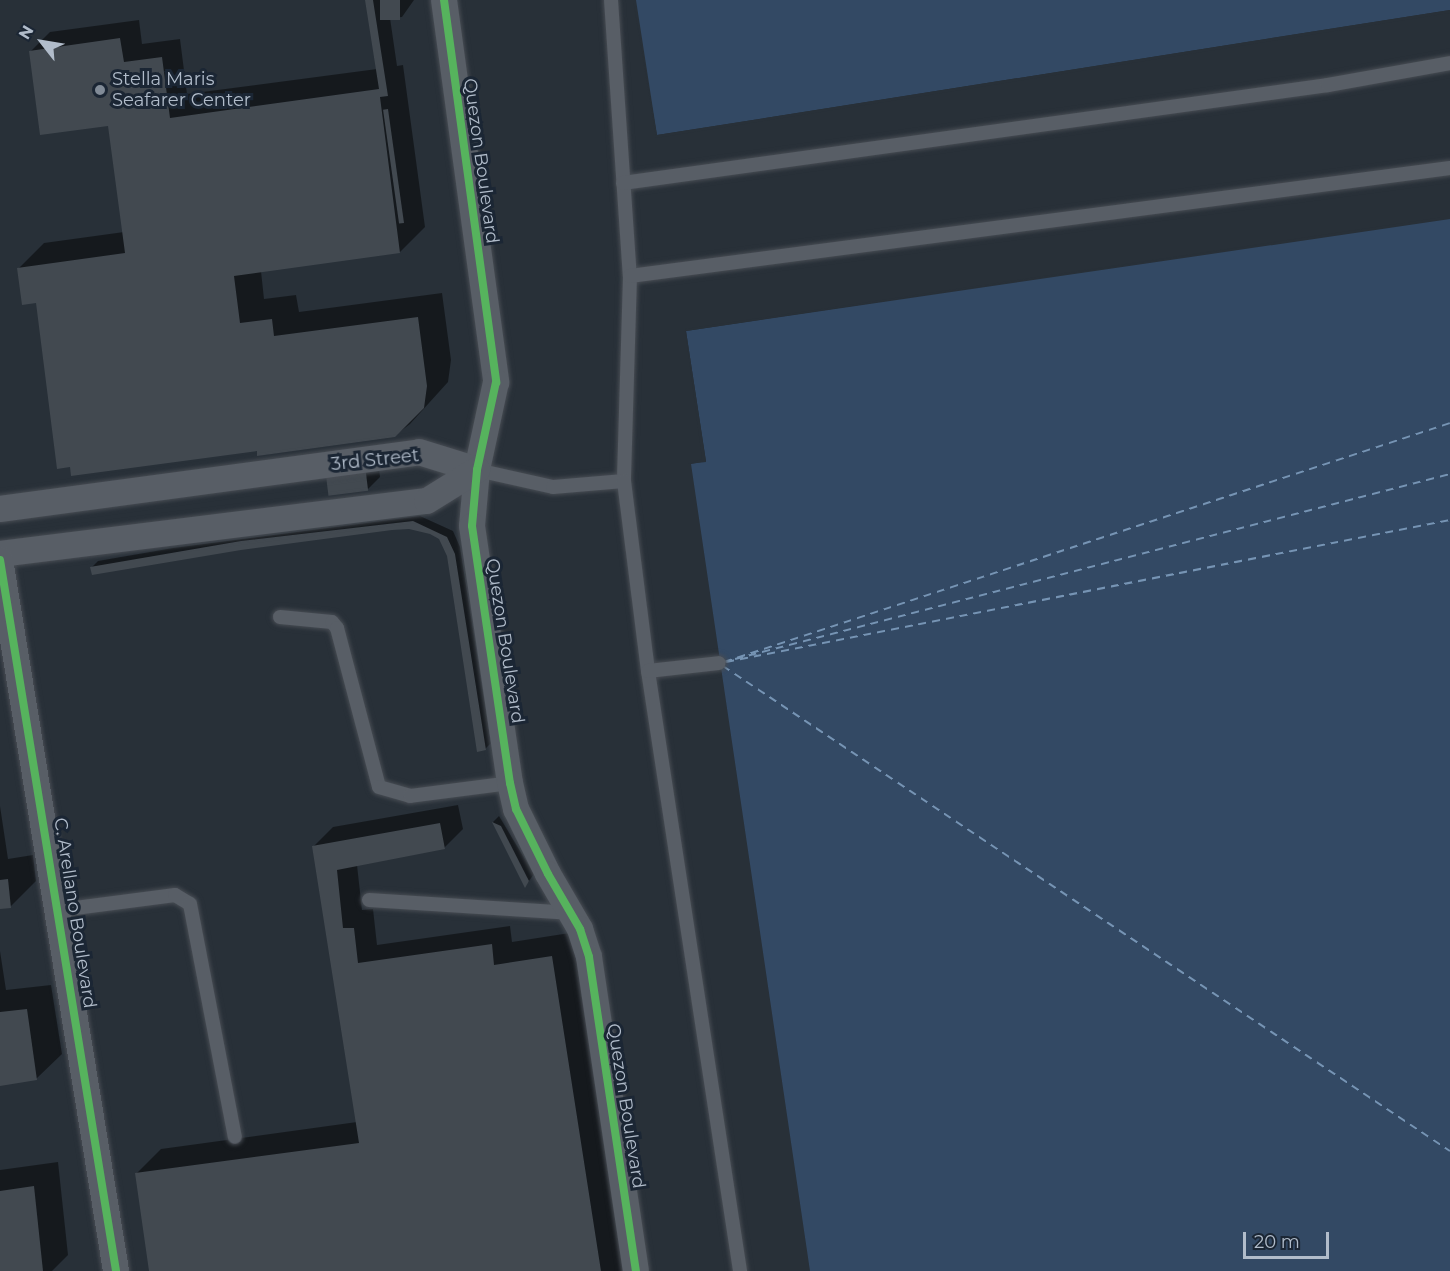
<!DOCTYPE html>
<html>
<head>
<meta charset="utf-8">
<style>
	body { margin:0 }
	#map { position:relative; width:1450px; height:1271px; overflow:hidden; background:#283038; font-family:Montserrat,sans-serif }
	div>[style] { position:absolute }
	.water>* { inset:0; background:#334964 }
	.pier>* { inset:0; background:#283038 }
	.shadow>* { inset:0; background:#0007 }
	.ferry>* { height:1.5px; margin-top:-0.75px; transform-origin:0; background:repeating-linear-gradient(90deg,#7694b4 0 8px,transparent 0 14px) }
	.building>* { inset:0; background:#424950; transform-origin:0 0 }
	.roads { filter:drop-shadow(0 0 2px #474c53) drop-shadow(0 0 2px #474c53) }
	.lane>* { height:14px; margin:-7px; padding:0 7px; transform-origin:7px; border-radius:7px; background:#585e66 }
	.street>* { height:26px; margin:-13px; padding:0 13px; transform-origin:13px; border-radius:13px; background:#585e66 }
	.cycleway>* { height:8px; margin:-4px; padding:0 4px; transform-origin:4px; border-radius:4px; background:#56b35d }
	.dots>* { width:16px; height:16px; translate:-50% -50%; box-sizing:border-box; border:3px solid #1b2634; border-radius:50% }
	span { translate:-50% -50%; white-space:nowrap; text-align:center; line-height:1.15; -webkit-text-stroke:6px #1b2634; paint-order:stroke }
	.poi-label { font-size:18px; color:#b1bcca }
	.left { translate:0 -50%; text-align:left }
	.street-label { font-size:18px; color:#b1bcca }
	.north { position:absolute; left:12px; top:12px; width:60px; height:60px; -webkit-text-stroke:4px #1b2634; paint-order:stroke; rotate:301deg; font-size:16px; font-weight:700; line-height:24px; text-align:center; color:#b1bcca }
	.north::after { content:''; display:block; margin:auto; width:21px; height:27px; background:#b1bcca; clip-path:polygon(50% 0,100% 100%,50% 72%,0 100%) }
	.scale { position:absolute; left:1243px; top:1232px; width:86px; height:27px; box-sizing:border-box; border:3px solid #b1bcca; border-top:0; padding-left:8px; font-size:18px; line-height:21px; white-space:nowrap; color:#b1bcca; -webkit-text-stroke:4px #1b2634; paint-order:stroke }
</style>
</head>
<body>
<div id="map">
	<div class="water">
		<i style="clip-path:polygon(636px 0,1450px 0,1450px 10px,657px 135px)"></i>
		<i style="clip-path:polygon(1450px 219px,1450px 1271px,810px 1271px,691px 464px,706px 461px,686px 331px)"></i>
	</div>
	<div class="pier">
		<i style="clip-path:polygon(633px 0,657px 135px,1450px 10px,1450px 13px,656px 138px)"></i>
		<i style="clip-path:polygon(1450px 216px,686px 331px,706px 462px,688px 464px,702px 459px,685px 329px)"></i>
	</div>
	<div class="shadow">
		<i style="clip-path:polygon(367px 0,414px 0,402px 17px,390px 18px,397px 66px,403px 65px,425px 227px,400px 252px,261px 271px,264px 299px,296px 295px,299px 312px,442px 293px,451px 360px,448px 382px,410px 424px,394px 436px,37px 302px,19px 268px,44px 243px,124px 232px,110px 124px,31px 51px,50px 32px,139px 20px,142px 44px,180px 39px,187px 94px,377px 69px)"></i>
		<i style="clip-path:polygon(377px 453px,380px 477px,368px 489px,330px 494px)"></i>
		<i style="clip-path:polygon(420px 516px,453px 531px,460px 547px,491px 743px,485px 749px,448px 555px,440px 538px,430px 533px,409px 527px,92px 567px,98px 561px,173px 548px)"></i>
		<i style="clip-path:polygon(458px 805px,463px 829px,444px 848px,357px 865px,362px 910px,373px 909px,377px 945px,510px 926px,512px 942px,576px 932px,629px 1271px,151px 1271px,136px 1174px,161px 1149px,357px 1122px,314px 846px,333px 827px)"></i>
		<i style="clip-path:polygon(0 806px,8px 859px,33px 855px,36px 881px,11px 906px,0 908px)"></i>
		<i style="clip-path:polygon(499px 816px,534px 874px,526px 885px,493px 822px)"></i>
		<i style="clip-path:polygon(0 951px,6px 990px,51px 985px,62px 1054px,37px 1078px,0 1084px)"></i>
		<i style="clip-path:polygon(58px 1162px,68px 1255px,52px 1271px,0 1271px,0 1170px)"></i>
	</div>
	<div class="ferry">
		<i style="left:735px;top:659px;width:739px;rotate:-14.51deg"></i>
		<i style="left:724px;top:662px;width:764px;rotate:-18.22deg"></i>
		<i style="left:726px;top:662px;width:738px;rotate:-11.1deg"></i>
		<i style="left:723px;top:666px;width:874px;rotate:33.71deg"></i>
	</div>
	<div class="building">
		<i style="clip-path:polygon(365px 0,373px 0,388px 96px,380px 97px,400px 253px,234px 276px,240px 323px,272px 319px,274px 336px,418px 317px,427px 386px,424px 408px,395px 437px,257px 456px,257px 451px,71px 476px,70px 467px,57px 469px,36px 303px,22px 305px,17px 268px,125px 253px,108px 126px,40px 135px,29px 51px,120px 38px,124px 62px,162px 57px,170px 118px,379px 89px)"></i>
		<i style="left:380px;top:0;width:20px;height:20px"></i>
		<i style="left:388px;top:109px;width:115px;height:5px;rotate:82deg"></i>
		<i style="left:365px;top:465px;width:26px;height:40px;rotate:83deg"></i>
		<i style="clip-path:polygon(413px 521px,447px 537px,455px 554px,486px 750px,477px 752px,447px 556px,439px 539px,430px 534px,409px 529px,392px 530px,241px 550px,92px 575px,90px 567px,241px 541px)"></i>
		<i style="clip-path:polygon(492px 822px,501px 826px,529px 881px,525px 888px)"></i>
		<i style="clip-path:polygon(440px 823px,445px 849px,337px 870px,343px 928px,354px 928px,358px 963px,492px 944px,494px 965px,552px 956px,601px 1271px,149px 1271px,135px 1173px,359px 1143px,312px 846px)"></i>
		<i style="clip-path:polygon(8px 879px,11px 908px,0 909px,0 880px)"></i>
		<i style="clip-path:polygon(27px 1009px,37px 1080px,0 1086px,0 1012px)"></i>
		<i style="clip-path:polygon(34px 1186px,43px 1271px,0 1271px,0 1191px)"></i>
	</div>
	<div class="roads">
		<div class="lane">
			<i style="left:611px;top:0;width:277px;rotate:86.1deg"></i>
			<i style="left:630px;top:276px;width:205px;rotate:91.7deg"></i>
			<i style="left:623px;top:183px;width:712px;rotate:-7.91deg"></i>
			<i style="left:1328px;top:85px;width:124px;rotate:-10.2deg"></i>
			<i style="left:630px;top:276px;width:827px;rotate:-7.5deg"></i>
			<i style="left:477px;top:470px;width:78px;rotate:12.6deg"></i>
			<i style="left:553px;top:487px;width:71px;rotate:-4.8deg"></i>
			<i style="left:624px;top:481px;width:192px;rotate:82.8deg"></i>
			<i style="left:648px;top:671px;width:607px;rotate:81.28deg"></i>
			<i style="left:280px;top:617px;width:52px;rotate:5.5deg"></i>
			<i style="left:332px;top:622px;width:8px;rotate:50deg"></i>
			<i style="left:337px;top:628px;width:164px;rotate:75.2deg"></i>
			<i style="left:379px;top:787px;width:32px;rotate:16deg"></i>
			<i style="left:410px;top:796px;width:101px;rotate:-7.4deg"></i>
			<i style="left:648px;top:671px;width:71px;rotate:-6.4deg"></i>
			<i style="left:369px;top:900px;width:201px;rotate:3.7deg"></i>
			<i style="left:60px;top:910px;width:116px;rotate:-7.4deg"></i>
			<i style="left:175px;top:895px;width:17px;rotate:31deg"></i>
			<i style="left:190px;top:904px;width:237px;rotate:79.1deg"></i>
		</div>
		<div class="street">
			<i style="left:444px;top:0;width:386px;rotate:82.2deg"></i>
			<i style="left:496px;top:382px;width:90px;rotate:102.2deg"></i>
			<i style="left:477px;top:470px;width:56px;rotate:95.1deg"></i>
			<i style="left:472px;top:526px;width:260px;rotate:81.6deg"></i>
			<i style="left:510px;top:783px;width:27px;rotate:77deg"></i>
			<i style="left:516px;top:809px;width:72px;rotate:63.8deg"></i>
			<i style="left:548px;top:874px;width:64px;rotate:59.8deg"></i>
			<i style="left:580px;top:929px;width:29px;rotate:72deg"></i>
			<i style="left:589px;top:957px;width:317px;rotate:81.5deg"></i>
			<i style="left:0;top:509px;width:423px;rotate:-7.7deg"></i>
			<i style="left:419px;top:452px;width:61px;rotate:17.2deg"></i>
			<i style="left:0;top:554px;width:430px;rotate:-7.1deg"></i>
			<i style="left:427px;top:501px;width:59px;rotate:-31.8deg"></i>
			<i style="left:0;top:560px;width:720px;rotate:80.73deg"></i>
		</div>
	</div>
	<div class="cycleway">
		<i style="left:444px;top:0;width:386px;rotate:82.2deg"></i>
		<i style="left:496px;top:382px;width:90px;rotate:102.2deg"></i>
		<i style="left:477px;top:470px;width:56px;rotate:95.1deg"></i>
		<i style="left:472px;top:526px;width:260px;rotate:81.6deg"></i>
		<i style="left:510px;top:783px;width:27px;rotate:77deg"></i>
		<i style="left:516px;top:809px;width:72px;rotate:63.8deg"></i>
		<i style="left:548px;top:874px;width:64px;rotate:59.8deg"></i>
		<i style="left:580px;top:929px;width:29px;rotate:72deg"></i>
		<i style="left:589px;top:957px;width:317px;rotate:81.5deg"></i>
		<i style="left:0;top:560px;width:720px;rotate:80.73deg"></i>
	</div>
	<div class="dots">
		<i style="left:100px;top:90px;background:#818b97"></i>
	</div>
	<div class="poi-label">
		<span class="left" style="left:112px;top:90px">Stella Maris<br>Seafarer Center</span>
	</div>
	<div class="street-label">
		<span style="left:481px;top:161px;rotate:82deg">Quezon Boulevard</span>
		<span style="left:375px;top:460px;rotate:-6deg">3rd Street</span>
		<span style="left:505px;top:641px;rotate:81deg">Quezon Boulevard</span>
		<span style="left:75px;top:913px;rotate:81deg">C. Arellano Boulevard</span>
		<span style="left:626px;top:1106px;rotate:81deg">Quezon Boulevard</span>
	</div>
	<div class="north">N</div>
	<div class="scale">20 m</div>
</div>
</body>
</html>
